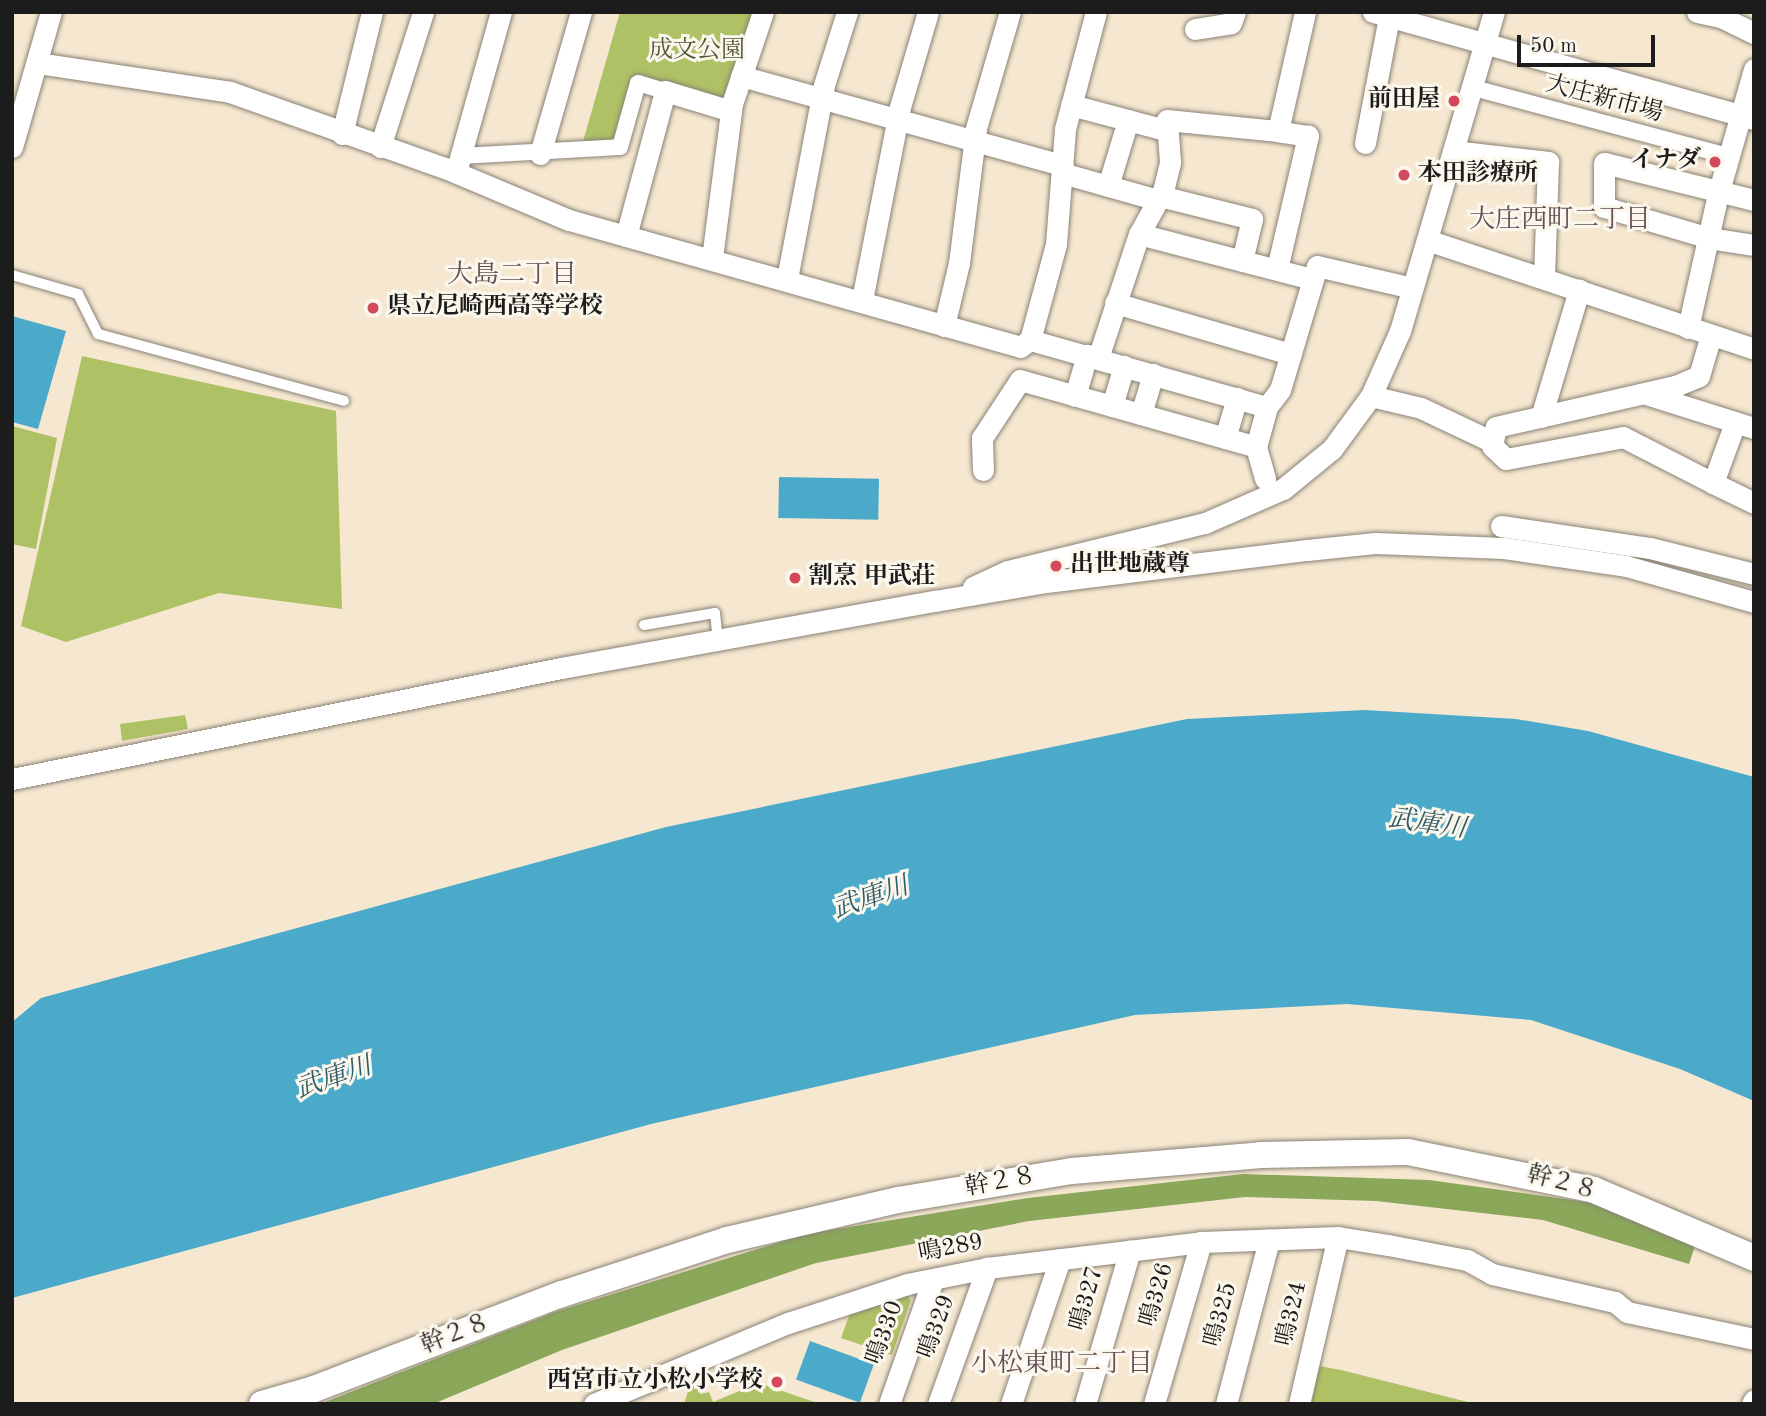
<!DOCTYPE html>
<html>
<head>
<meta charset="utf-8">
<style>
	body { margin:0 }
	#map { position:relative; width:1766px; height:1416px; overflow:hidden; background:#f6e7d0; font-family:"Old Standard TT","Noto Serif JP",serif }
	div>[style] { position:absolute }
	.green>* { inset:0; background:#aec165 }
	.forest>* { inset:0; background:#8aa75a }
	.water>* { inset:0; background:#4baaca; transform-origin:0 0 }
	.roads { filter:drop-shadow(0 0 2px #898276) drop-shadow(0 0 2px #898276) }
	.service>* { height:10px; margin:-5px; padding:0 5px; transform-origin:5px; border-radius:5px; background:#fff }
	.pedestrian>* { height:16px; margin:-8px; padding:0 8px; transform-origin:8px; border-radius:8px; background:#fff }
	.minor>* { height:21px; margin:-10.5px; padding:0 10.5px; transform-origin:10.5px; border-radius:10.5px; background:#fff }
	.tertiary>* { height:26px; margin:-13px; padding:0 13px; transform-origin:13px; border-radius:13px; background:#fff }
	.dots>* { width:19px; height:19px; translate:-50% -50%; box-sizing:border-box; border:4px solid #fbf7ec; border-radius:50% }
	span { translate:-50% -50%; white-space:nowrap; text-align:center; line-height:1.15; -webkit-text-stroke:6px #fbf7ec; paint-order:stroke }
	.park-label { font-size:24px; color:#4f5636 }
	.street-label { font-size:24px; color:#1c1c1c }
	.poi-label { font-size:24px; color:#1c1c1c; font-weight:700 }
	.right { translate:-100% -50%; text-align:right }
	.left { translate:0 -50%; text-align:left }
	.neighbourhood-label { font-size:26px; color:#634f56 }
	.water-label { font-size:26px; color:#315c6a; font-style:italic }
	.frame { position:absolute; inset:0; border:14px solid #1c1c1c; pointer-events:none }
	.scale { position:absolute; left:1517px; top:35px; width:138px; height:32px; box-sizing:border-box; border:4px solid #1c1c1c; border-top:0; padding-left:9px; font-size:21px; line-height:24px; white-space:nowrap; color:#1c1c1c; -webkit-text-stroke:5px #fbf7ec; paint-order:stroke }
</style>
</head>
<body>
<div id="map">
	<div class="green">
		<i style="clip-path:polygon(620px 12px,756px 12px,726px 102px,633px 77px,616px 142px,582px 145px)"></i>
		<i style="clip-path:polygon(82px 356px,336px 411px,342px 609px,219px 593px,66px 642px,21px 626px)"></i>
		<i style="clip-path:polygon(12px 426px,57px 438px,36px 549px,12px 544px)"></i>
		<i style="clip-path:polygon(185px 715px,188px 729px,122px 741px,120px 724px)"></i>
		<i style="clip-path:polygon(905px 1293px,911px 1300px,892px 1355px,841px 1338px,851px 1310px)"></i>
		<i style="clip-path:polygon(1319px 1366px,1341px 1370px,1476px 1404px,1311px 1404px)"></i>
		<i style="clip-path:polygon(759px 1383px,820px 1404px,684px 1404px,689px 1388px,696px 1385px,700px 1394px,709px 1392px,713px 1402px)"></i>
	</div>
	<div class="forest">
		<i style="clip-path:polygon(1243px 1174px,1429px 1180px,1593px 1203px,1695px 1246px,1689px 1264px,1543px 1220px,1376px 1201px,1245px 1197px,1029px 1221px,816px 1263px,562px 1350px,433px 1404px,320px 1404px,555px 1312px,806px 1234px,1028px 1198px)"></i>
	</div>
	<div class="water">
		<i style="clip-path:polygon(12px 316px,66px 331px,38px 429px,12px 422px)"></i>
		<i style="left:779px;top:477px;width:100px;height:41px;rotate:1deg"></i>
		<i style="clip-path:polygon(1365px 710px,1516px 719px,1588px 731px,1754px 777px,1754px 1101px,1680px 1069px,1531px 1020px,1347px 1004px,1135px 1015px,651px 1124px,12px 1298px,12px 1022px,41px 998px,666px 827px,1187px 719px)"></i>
		<i style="left:810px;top:1341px;width:68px;height:41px;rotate:20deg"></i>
	</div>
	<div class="roads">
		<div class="service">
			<i style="left:12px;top:275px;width:69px;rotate:16.1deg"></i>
			<i style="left:78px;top:294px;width:45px;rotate:63.4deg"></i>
			<i style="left:98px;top:334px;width:255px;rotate:15.2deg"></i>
			<i style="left:644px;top:625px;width:72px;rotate:-9.6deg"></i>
			<i style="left:715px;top:613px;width:27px;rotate:84deg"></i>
		</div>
		<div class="pedestrian">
			<i style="left:1470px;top:87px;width:266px;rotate:15deg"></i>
			<i style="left:460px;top:156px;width:160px;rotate:-3.2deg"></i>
			<i style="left:620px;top:147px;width:66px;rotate:-74.3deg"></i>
			<i style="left:638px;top:83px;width:28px;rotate:17deg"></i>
		</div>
		<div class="minor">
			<i style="left:1373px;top:12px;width:396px;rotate:15.7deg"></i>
			<i style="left:1697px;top:12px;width:25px;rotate:12deg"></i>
			<i style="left:1721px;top:17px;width:37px;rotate:26deg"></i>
			<i style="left:1195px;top:29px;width:36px;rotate:-9deg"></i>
			<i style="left:1231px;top:23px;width:12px;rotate:-70deg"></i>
			<i style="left:37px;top:63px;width:195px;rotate:8.5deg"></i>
			<i style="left:230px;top:92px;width:228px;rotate:19.5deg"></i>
			<i style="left:445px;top:168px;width:134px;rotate:22.8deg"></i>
			<i style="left:569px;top:220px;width:469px;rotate:15.7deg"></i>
			<i style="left:1020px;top:347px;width:12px;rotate:-35deg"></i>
			<i style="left:1030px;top:340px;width:99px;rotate:-74.8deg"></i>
			<i style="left:1056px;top:244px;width:115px;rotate:-85.5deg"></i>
			<i style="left:1065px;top:129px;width:121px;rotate:-75.2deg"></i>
			<i style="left:741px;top:76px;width:334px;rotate:15.5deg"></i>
			<i style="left:1071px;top:105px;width:97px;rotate:14.9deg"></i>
			<i style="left:342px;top:134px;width:126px;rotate:-76.2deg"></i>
			<i style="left:1365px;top:143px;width:128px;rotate:-79.2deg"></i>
			<i style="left:12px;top:147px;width:141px;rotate:-73.9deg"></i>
			<i style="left:380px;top:147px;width:142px;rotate:-72.3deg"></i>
			<i style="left:1453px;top:151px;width:96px;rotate:6.6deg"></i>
			<i style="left:1548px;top:162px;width:116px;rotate:92deg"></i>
			<i style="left:540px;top:154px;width:148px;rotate:-73.9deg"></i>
			<i style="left:456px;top:172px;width:166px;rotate:-74.3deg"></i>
			<i style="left:1062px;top:173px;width:100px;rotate:15.7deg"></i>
			<i style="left:1108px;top:186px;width:69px;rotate:-73.1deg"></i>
			<i style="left:1160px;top:196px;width:95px;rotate:14deg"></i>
			<i style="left:1252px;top:219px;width:43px;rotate:103.4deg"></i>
			<i style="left:1754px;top:200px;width:154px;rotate:-166.1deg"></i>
			<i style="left:1604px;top:163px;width:44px;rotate:90deg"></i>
			<i style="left:1604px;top:207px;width:109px;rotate:16.4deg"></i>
			<i style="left:1709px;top:238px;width:46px;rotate:8.8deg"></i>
			<i style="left:1139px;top:234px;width:179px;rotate:14.6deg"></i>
			<i style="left:626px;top:236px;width:150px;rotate:-74.9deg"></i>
			<i style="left:665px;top:91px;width:69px;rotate:16.9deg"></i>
			<i style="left:1427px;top:240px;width:345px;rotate:18.4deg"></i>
			<i style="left:712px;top:258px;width:155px;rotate:-82.6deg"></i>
			<i style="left:732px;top:104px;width:97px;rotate:-71.4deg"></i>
			<i style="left:1277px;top:269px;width:137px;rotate:-76.9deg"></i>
			<i style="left:1308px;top:136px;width:30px;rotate:-171deg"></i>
			<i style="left:787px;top:279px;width:197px;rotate:-79.2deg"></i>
			<i style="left:824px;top:85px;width:77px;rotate:-72.5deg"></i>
			<i style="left:862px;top:300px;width:197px;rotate:-78.9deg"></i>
			<i style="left:900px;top:107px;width:99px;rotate:-73.6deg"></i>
			<i style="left:1115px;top:303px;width:183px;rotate:16.2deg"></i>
			<i style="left:944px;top:326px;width:65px;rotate:-76.6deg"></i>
			<i style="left:959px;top:263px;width:136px;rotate:-82.8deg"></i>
			<i style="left:976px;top:128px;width:121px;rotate:-73.7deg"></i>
			<i style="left:1688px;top:328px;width:137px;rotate:-77.4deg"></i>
			<i style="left:1718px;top:194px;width:130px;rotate:-73.9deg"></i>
			<i style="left:1711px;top:335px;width:43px;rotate:106.3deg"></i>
			<i style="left:1699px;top:376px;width:26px;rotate:157deg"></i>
			<i style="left:1675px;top:386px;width:184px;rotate:167.1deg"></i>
			<i style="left:1496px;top:427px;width:19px;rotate:102deg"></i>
			<i style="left:1492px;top:446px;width:19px;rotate:43deg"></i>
			<i style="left:1506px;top:459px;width:119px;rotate:-10.6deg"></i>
			<i style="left:1623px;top:437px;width:101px;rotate:27.1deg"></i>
			<i style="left:1713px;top:483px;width:64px;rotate:-69.9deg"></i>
			<i style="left:1030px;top:340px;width:246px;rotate:15.8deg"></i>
			<i style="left:1098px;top:358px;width:131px;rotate:-71.7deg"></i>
			<i style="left:1139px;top:234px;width:49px;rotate:-60.8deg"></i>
			<i style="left:1163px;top:191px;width:30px;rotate:-76deg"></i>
			<i style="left:1170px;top:162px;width:42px;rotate:-94.1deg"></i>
			<i style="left:1167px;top:120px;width:112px;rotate:5.7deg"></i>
			<i style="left:1278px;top:131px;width:122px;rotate:-77.2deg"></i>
			<i style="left:1646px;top:394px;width:113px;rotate:17.5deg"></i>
			<i style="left:1075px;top:396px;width:43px;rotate:-73.7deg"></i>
			<i style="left:1371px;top:396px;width:51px;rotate:13.5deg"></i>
			<i style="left:1421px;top:408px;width:80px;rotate:25.3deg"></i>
			<i style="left:1112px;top:406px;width:42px;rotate:-73.3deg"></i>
			<i style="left:1141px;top:414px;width:42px;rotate:-73.3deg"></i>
			<i style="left:1541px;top:417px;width:133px;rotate:-73.3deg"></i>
			<i style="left:1225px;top:438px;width:42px;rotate:-73.3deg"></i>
			<i style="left:1256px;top:447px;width:33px;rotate:74deg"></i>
			<i style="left:983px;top:470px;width:32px;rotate:-92deg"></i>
			<i style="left:982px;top:438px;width:69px;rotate:-56.8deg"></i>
			<i style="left:1020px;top:380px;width:245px;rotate:15.8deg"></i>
			<i style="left:1256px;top:447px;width:41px;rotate:-74.6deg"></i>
			<i style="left:1267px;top:407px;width:21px;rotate:-53deg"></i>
			<i style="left:1280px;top:390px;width:129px;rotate:-73.4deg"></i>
			<i style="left:1317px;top:266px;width:98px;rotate:13deg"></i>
			<i style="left:1713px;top:483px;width:46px;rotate:26deg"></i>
			<i style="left:1501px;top:526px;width:151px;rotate:8.4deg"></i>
			<i style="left:1650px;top:548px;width:107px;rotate:14deg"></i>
			<i style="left:973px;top:587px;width:38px;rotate:-25deg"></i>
			<i style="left:1008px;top:571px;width:203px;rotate:-13.7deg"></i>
			<i style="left:1205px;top:523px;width:85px;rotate:-23.6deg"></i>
			<i style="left:1283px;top:489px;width:63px;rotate:-39.2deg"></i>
			<i style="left:1332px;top:449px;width:66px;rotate:-53.7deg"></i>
			<i style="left:1371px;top:396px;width:71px;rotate:-66deg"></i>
			<i style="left:1400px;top:331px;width:333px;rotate:-73.6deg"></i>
			<i style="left:12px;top:779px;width:560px;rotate:-11.43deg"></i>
			<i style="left:561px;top:668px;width:380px;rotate:-10.2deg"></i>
			<i style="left:935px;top:601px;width:113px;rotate:-9.7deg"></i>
			<i style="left:1046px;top:582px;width:263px;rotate:-7deg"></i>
			<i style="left:1307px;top:550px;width:68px;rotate:-5.9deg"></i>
			<i style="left:1375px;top:543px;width:129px;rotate:2.2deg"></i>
			<i style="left:1504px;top:548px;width:123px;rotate:8.4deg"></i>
			<i style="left:1626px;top:566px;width:133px;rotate:15.7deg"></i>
			<i style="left:594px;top:1404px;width:210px;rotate:-22.7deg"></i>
			<i style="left:788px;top:1323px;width:125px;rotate:-18.1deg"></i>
			<i style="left:907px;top:1284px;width:82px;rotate:-11.3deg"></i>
			<i style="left:987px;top:1268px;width:216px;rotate:-6.9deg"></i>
			<i style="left:1201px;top:1242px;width:137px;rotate:-2.1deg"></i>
			<i style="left:1338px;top:1237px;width:51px;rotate:9.1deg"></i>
			<i style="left:1388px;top:1245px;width:80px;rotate:10.8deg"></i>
			<i style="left:1467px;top:1260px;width:29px;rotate:29deg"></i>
			<i style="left:1492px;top:1274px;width:126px;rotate:12.8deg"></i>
			<i style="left:1615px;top:1302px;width:16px;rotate:40deg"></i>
			<i style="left:1627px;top:1312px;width:130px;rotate:12deg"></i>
			<i style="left:889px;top:1404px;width:132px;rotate:-70.5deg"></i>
			<i style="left:938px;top:1404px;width:145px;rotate:-70.2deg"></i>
			<i style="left:1011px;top:1404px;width:153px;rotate:-71.3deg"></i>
			<i style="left:1085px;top:1404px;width:160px;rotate:-73.7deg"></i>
			<i style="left:1154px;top:1404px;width:169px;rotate:-73.8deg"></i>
			<i style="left:1226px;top:1404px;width:170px;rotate:-75.3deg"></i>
			<i style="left:1299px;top:1404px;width:171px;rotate:-76.9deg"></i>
			<i style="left:1752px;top:1404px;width:4px;rotate:-63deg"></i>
		</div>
		<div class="tertiary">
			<i style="left:262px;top:1404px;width:54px;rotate:-16.1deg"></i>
			<i style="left:314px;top:1389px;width:266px;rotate:-21deg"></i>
			<i style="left:562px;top:1294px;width:174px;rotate:-18.1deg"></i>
			<i style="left:727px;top:1240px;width:176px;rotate:-13.2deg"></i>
			<i style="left:898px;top:1200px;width:176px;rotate:-9.5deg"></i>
			<i style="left:1072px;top:1171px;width:190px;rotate:-4.8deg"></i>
			<i style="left:1261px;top:1155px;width:147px;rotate:-1.2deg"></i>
			<i style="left:1408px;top:1152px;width:190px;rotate:11.5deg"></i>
			<i style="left:1594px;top:1190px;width:174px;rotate:23deg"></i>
		</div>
	</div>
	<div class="dots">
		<i style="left:1454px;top:101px;background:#d1495b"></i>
		<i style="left:1715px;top:162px;background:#d1495b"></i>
		<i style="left:1404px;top:175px;background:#d1495b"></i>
		<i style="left:373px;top:308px;background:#d1495b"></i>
		<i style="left:1056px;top:566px;background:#d1495b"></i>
		<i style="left:795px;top:578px;background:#d1495b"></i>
		<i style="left:777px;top:1382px;background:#d1495b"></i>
	</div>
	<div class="park-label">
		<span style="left:697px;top:52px">成文公園</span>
	</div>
	<div class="street-label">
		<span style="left:1604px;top:100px;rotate:15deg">大庄新市場</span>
		<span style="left:1001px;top:1183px;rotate:-10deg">幹２８</span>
		<span style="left:1562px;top:1184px;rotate:15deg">幹２８</span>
		<span style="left:951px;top:1249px;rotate:-11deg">鳴289</span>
		<span style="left:1158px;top:1295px;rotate:-74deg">鳴326</span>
		<span style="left:1088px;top:1299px;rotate:-74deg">鳴327</span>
		<span style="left:1293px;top:1314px;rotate:-77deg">鳴324</span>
		<span style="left:1222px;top:1315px;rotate:-75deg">鳴325</span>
		<span style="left:938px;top:1327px;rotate:-70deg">鳴329</span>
		<span style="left:886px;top:1333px;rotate:-70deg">鳴330</span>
		<span style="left:456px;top:1335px;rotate:-21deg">幹２８</span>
	</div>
	<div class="poi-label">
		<span class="right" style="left:1440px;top:101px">前田屋</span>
		<span class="right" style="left:1701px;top:162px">イナダ</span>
		<span class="left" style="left:1418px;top:175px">本田診療所</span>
		<span class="left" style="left:387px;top:308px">県立尼崎西高等学校</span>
		<span class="left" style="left:1070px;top:566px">出世地蔵尊</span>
		<span class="left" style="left:809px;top:578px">割烹 甲武荘</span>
		<span class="right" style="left:763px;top:1382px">西宮市立小松小学校</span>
	</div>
	<div class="neighbourhood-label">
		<span style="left:1560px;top:221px">大庄西町二丁目</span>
		<span style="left:512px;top:276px">大島二丁目</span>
		<span style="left:1062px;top:1365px">小松東町二丁目</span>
	</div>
	<div class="water-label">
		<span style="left:1427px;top:825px;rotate:8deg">武庫川</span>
		<span style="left:871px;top:899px;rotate:-19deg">武庫川</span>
		<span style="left:334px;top:1079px;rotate:-19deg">武庫川</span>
	</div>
	<div class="frame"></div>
	<div class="scale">50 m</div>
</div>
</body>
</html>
